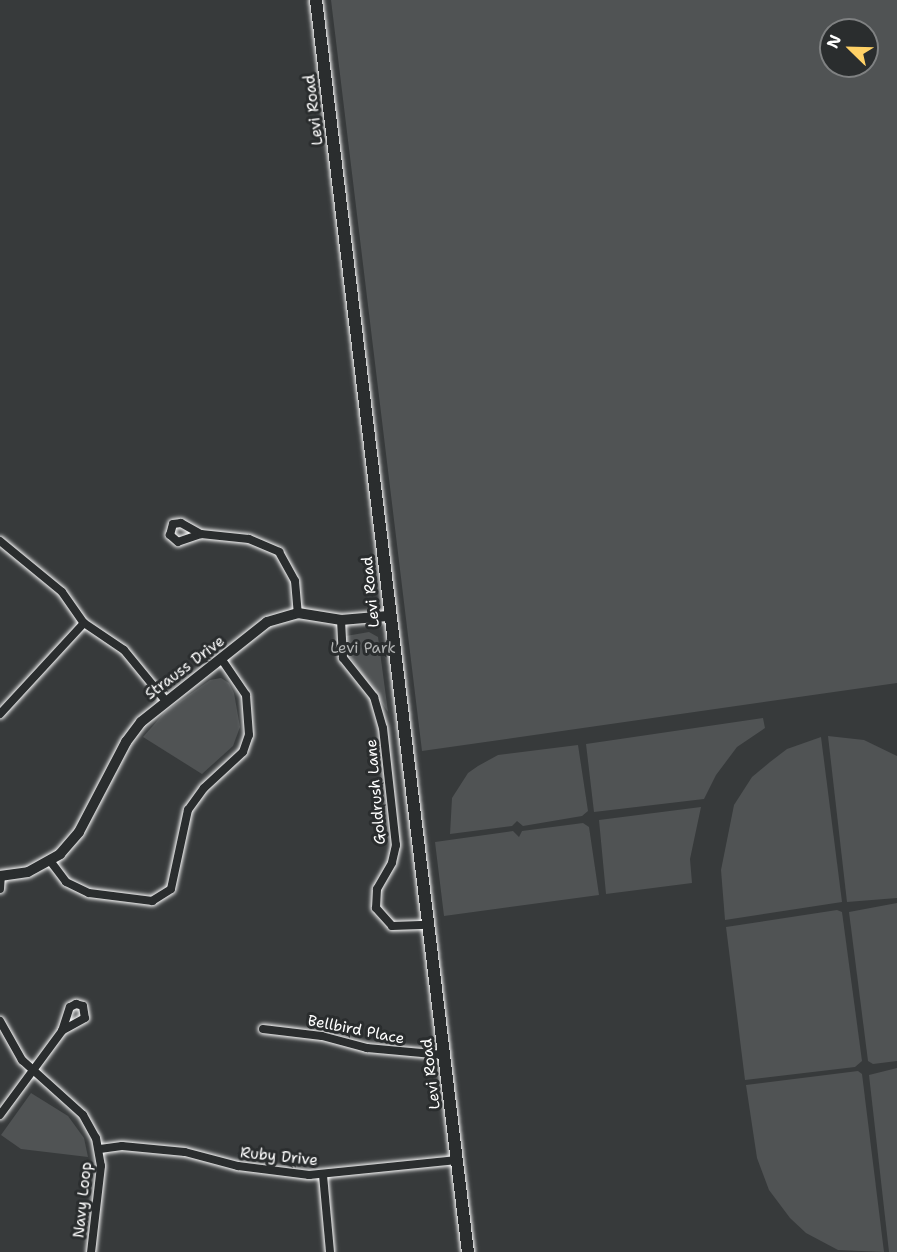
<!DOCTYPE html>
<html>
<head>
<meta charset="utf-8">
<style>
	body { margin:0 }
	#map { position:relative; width:897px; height:1252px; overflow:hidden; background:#373a3b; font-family:"Shantell Sans",sans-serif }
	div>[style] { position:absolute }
	.green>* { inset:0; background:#505354 }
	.roads { filter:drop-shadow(0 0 2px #fff) drop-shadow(0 0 2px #fff) }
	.minor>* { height:8px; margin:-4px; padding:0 4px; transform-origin:4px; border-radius:4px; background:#2a2d2e }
	.tertiary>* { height:10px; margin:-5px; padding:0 5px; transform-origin:5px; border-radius:5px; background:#2a2d2e }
	.secondary>* { height:12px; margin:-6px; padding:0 6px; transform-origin:6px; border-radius:6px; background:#2a2d2e }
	span { translate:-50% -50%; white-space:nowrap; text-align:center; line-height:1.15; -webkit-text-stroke:6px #2a2d2e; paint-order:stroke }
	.street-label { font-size:15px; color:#fff }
	.park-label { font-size:15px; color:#b0b2b2 }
	.north { position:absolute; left:819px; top:18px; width:60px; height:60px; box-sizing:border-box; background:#2a2d2e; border:2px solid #7f8182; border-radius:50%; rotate:293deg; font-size:16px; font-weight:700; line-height:24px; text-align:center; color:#fff }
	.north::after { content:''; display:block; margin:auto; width:21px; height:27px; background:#ffd166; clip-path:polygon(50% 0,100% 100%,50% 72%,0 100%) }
</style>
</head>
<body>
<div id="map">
	<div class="green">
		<i style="clip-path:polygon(evenodd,331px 0,897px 0,897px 683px,422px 751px,331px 0,831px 30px,867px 30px,867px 66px,831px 66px,831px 30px)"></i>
		<i style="clip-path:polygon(369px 632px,378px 637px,388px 712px,347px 652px,346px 636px)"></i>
		<i style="clip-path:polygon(221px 678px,229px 683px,234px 693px,240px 727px,233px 746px,202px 774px,143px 737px,165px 712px,210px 680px)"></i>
		<i style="clip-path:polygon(763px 718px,765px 728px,737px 747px,716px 775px,704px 799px,594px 812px,586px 744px)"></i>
		<i style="clip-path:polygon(828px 736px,864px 740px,897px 756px,897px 898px,847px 902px)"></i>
		<i style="clip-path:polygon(821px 737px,842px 902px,725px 920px,721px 870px,734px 805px,752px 777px,770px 762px,787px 749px)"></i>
		<i style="clip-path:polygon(578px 745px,588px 811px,582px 816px,523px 826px,517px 821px,512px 826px,450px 834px,452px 798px,468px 773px,478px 766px,498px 755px)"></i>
		<i style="clip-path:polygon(701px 807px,690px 859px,692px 883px,606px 894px,599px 820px)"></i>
		<i style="clip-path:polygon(583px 823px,589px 827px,599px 895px,444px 916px,435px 842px,513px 831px,519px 837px,522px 831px)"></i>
		<i style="clip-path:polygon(897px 903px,897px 1061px,873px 1064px,868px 1061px,849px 912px)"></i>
		<i style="clip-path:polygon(837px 910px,842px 912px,862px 1061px,855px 1067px,745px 1080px,726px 927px)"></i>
		<i style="clip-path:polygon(897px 1068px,897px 1252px,889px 1252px,869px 1075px)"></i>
		<i style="clip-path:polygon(858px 1071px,862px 1074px,884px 1252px,838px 1250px,806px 1233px,790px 1218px,769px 1190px,757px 1158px,746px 1085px)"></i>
		<i style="clip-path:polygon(31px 1093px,68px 1116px,84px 1138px,88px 1157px,21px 1149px,1px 1135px)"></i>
	</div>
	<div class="roads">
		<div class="minor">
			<i style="left:201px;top:534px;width:24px;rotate:161deg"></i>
			<i style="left:178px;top:542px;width:11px;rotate:-139deg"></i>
			<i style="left:170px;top:535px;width:11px;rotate:-75deg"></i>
			<i style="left:173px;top:524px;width:8px;rotate:-7deg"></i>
			<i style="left:181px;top:523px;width:23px;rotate:29deg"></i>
			<i style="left:201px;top:534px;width:48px;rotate:5.9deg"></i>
			<i style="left:249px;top:539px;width:33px;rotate:23deg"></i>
			<i style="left:279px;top:552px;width:33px;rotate:61deg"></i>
			<i style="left:295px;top:581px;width:32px;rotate:85deg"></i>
			<i style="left:0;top:541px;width:80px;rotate:39.4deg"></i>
			<i style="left:62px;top:592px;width:38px;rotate:55deg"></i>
			<i style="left:84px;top:623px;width:48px;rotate:34deg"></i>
			<i style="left:124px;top:650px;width:65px;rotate:50.6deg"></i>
			<i style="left:341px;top:620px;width:38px;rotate:87deg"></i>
			<i style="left:343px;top:658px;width:50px;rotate:51.5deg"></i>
			<i style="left:374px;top:697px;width:32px;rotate:74deg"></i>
			<i style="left:383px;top:728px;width:118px;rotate:83.7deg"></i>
			<i style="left:396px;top:845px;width:18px;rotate:103deg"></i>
			<i style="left:392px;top:863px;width:30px;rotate:120deg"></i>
			<i style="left:377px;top:889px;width:19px;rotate:93deg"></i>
			<i style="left:376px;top:908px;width:24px;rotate:48deg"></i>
			<i style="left:392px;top:926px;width:36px;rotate:-2deg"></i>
			<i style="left:0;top:714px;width:124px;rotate:-47.3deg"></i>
			<i style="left:51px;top:862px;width:25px;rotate:53deg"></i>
			<i style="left:66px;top:882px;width:25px;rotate:26deg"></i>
			<i style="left:89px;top:893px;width:64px;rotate:7.2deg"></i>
			<i style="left:152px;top:901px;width:22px;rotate:-32deg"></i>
			<i style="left:171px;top:889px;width:81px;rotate:-77.9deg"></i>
			<i style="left:188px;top:810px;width:27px;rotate:-54deg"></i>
			<i style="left:204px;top:788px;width:53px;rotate:-42.7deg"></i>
			<i style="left:243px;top:752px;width:18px;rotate:-71deg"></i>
			<i style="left:249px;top:735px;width:40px;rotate:-94.3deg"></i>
			<i style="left:246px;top:695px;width:42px;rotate:-124.4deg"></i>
			<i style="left:0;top:889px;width:13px;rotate:-86deg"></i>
			<i style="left:0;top:1021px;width:45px;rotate:60.6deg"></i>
			<i style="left:22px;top:1060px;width:82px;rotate:42deg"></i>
			<i style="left:83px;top:1115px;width:26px;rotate:61deg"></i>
			<i style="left:96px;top:1138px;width:28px;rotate:80deg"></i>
			<i style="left:101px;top:1166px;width:87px;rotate:96.6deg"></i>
			<i style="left:263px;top:1029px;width:59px;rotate:6.8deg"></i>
			<i style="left:322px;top:1036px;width:47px;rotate:14.9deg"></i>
			<i style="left:367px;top:1048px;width:77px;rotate:5.2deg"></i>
			<i style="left:0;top:1115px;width:104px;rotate:-53.6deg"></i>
			<i style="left:62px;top:1031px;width:25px;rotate:-72deg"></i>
			<i style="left:70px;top:1007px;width:7px;rotate:-27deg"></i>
			<i style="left:76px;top:1004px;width:7px;rotate:16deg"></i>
			<i style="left:83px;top:1006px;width:12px;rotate:81deg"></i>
			<i style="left:85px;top:1018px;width:26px;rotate:151deg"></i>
			<i style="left:100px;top:1149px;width:22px;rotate:-8deg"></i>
			<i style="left:122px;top:1146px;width:63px;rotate:5.4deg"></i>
			<i style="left:185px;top:1152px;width:55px;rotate:14.8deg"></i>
			<i style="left:238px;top:1166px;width:72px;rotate:7.2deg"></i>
			<i style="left:309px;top:1175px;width:149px;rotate:-5.8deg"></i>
			<i style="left:323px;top:1175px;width:77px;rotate:84.8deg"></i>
		</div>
		<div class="tertiary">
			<i style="left:0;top:876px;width:28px;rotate:-8deg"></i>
			<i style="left:28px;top:872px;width:37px;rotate:-29deg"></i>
			<i style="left:60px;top:854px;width:29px;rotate:-49deg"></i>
			<i style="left:79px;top:832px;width:102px;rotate:-62.4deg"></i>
			<i style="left:126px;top:742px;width:25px;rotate:-53deg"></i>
			<i style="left:141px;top:722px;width:161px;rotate:-38.4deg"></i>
			<i style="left:267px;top:622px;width:32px;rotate:-16deg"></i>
			<i style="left:298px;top:613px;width:44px;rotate:9.2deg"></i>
			<i style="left:341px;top:620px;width:47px;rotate:-4.9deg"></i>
		</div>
		<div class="secondary">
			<i style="left:316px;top:0;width:1261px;rotate:83.08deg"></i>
		</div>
	</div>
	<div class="street-label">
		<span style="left:314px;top:110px;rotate:-97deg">Levi Road</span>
		<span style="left:371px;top:592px;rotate:-96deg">Levi Road</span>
		<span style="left:185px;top:668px;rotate:-37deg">Strauss Drive</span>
		<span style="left:376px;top:792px;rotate:-95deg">Goldrush Lane</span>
		<span style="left:356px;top:1030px;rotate:11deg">Bellbird Place</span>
		<span style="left:431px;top:1074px;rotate:-97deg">Levi Road</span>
		<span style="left:279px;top:1157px;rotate:6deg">Ruby Drive</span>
		<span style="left:83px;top:1200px;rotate:-84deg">Navy Loop</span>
	</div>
	<div class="park-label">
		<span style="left:363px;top:649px">Levi Park</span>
	</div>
	<div class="north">N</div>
</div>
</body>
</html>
